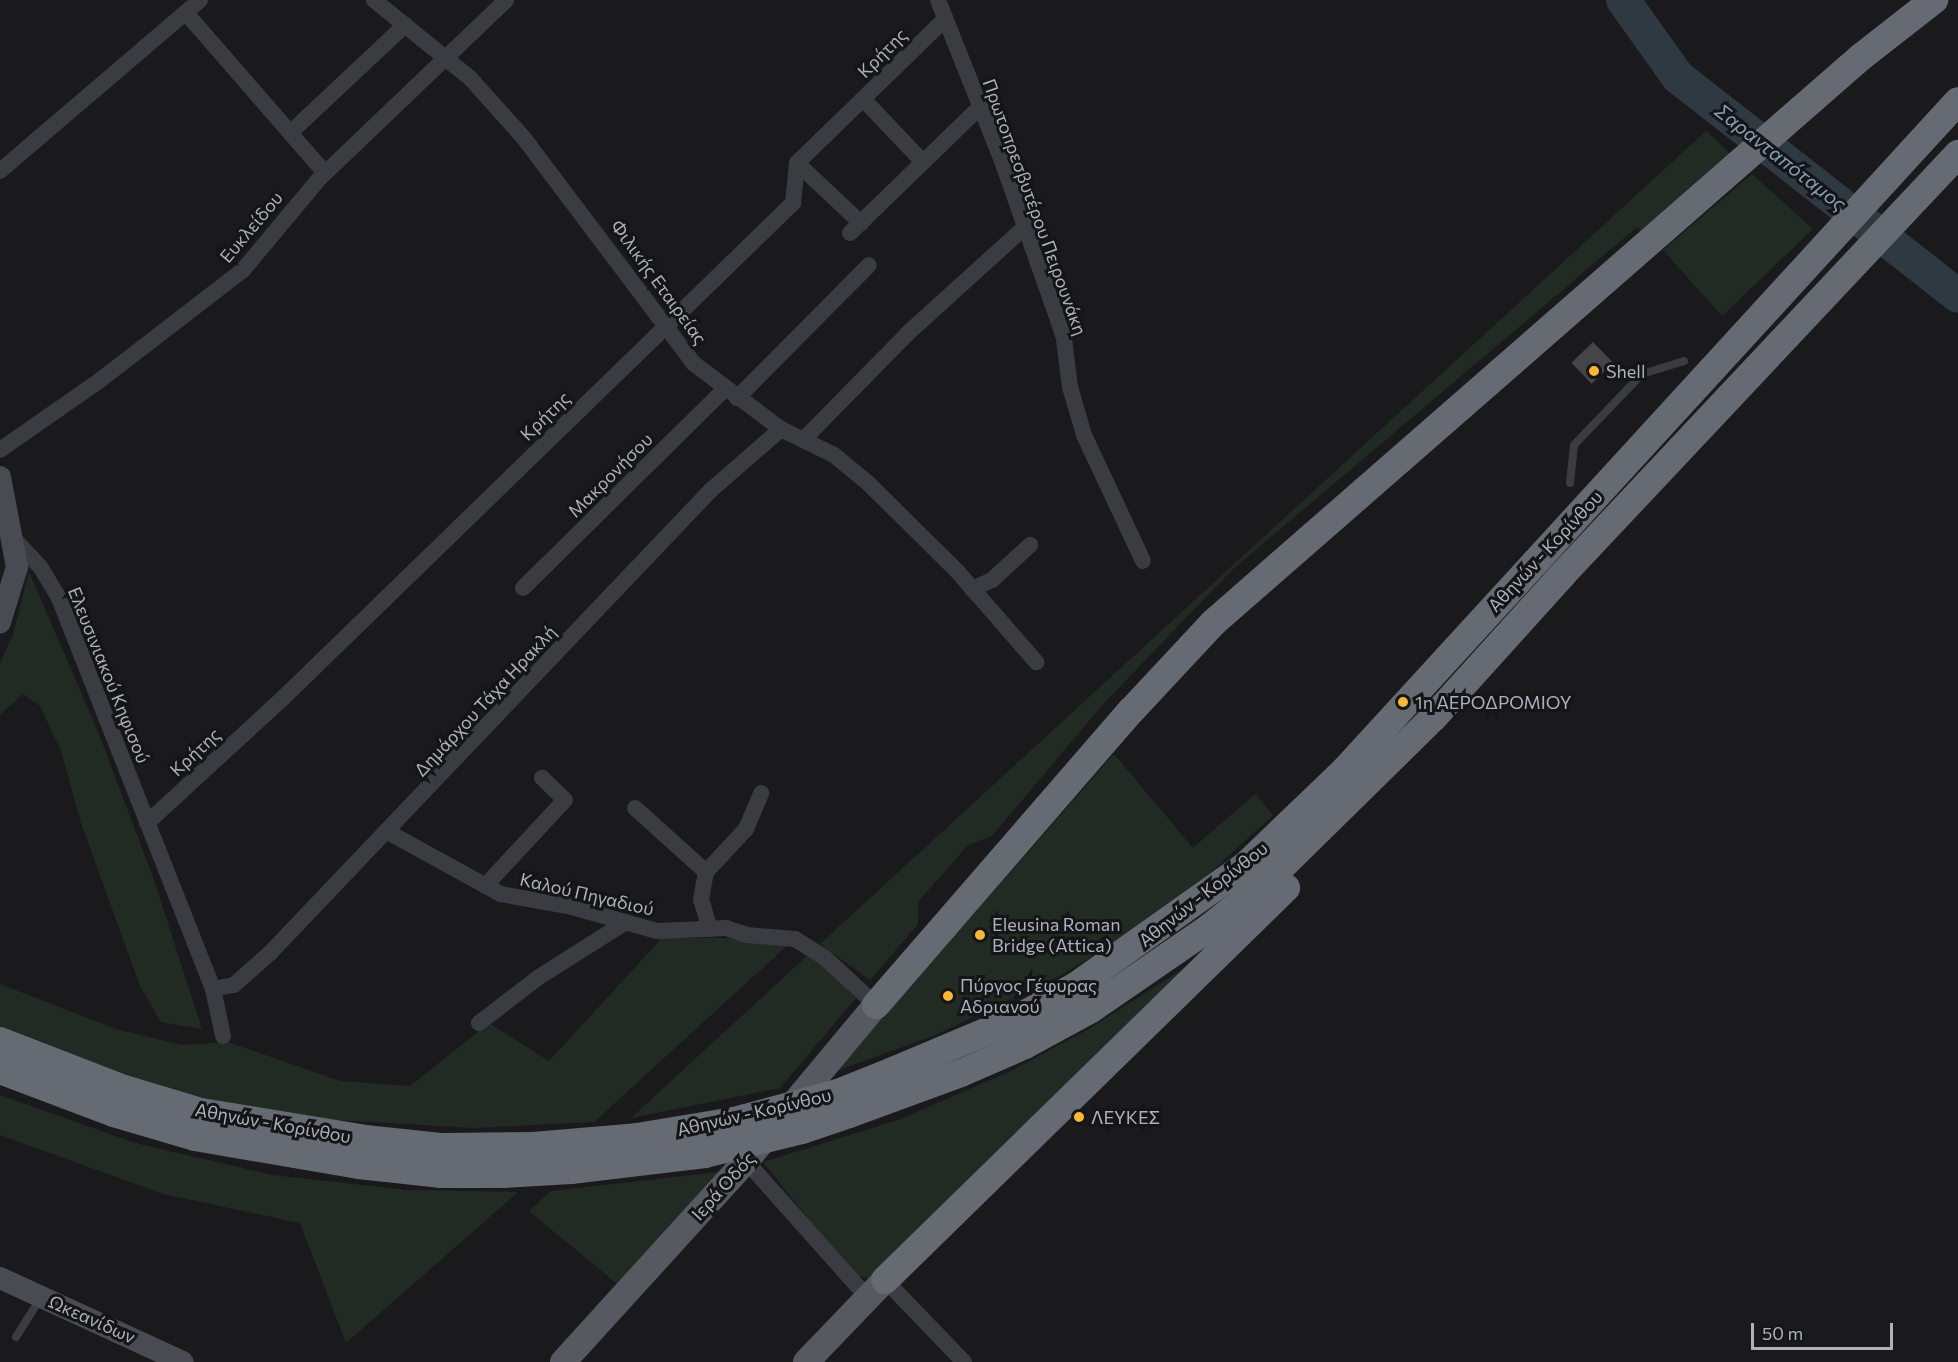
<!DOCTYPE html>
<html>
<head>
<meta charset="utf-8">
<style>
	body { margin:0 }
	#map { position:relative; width:1958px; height:1362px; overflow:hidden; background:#1a1a1c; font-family:Commissioner,sans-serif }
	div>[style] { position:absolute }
	.green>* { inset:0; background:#212b23 }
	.river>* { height:34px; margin:-17px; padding:0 17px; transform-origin:17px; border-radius:17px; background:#2f3941 }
	.building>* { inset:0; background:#444549; transform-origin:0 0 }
	.lane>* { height:8px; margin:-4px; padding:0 4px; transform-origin:4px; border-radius:4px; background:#3b3c42 }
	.street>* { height:16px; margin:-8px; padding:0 8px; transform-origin:8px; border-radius:8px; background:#3b3c42 }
	.secondary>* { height:22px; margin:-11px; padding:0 11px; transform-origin:11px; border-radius:11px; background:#494b52 }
	.primary>* { height:26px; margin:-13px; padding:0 13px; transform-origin:13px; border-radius:13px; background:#575961 }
	.highway>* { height:28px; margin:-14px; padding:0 14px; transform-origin:14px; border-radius:14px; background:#666a73 }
	.highway-bridge>* { height:28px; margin:-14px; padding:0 14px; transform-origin:14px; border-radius:14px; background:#666a73 }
	.dots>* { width:16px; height:16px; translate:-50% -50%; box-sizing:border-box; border:3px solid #151517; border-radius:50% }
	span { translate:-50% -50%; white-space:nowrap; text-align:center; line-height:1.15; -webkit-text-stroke:6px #151517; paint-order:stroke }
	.street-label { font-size:18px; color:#acb1bc }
	.poi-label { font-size:18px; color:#acb1bc }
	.left { translate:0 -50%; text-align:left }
	.water-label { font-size:20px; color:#829fb8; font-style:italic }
	.scale { position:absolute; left:1751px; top:1323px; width:142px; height:27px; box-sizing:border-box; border:3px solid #acb1bc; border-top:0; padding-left:8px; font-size:18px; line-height:21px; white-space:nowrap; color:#acb1bc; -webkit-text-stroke:4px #151517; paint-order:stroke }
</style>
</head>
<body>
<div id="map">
	<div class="green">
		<i style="clip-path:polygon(1706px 131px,1734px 157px,1643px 233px,1637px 227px,1232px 570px,1104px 703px,992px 836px,968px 845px,918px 902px,918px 924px,870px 980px,820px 944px)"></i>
		<i style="clip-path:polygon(1752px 174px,1813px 229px,1722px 316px,1663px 250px)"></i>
		<i style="clip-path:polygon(29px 572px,99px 734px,154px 880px,202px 1029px,161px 1022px,140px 986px,80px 820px,61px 751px,40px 706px,23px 694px,0 715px,0 663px,13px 635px)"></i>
		<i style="clip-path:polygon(1114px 754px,1193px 848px,1255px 794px,1273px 815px,1211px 872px,1136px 929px,1060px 976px,933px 1036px,836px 1071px)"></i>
		<i style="clip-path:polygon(662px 938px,730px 938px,789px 944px,594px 1122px,474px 1128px,318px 1119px,236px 1106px,161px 1087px,92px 1065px,0 1027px,0 984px,116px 1029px,181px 1045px,228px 1042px,340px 1081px,410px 1086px,489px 1023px,549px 1061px)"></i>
		<i style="clip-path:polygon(810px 953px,856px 998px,780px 1088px,631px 1118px)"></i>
		<i style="clip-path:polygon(1189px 965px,872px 1280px,853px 1274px,763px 1162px,898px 1120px,1011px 1071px,1087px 1030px)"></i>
		<i style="clip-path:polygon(0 1095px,135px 1143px,272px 1175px,407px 1190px,518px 1192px,346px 1343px,300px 1223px,163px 1194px,0 1135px)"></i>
		<i style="clip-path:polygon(718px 1172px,621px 1287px,529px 1211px,551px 1191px)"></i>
	</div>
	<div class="river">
		<i style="left:1623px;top:0;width:95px;rotate:54.5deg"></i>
		<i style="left:1678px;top:77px;width:355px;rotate:38deg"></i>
	</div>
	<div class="building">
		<i style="left:1593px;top:342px;width:29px;height:30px;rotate:46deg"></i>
	</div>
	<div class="lane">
		<i style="left:1570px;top:483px;width:38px;rotate:-84deg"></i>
		<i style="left:1574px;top:445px;width:98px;rotate:-46.2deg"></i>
		<i style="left:1642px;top:374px;width:44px;rotate:-17.2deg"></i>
		<i style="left:16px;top:1337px;width:45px;rotate:-57.7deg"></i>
	</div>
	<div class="street">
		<i style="left:374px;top:0;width:124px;rotate:39.1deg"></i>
		<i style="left:470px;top:78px;width:79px;rotate:48.1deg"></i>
		<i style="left:523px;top:137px;width:283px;rotate:53deg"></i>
		<i style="left:693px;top:363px;width:110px;rotate:36.9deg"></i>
		<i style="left:781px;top:429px;width:59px;rotate:26.1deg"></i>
		<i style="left:834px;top:455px;width:44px;rotate:39.5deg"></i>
		<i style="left:868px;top:483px;width:125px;rotate:44.7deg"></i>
		<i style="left:957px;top:571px;width:121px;rotate:49deg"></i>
		<i style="left:938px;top:0;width:173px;rotate:68.3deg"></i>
		<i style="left:1002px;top:161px;width:162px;rotate:70.6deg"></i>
		<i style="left:1056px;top:314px;width:26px;rotate:72deg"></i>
		<i style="left:1064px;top:339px;width:48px;rotate:82.9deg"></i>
		<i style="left:1070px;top:387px;width:50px;rotate:73.7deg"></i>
		<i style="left:1084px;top:435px;width:139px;rotate:64.9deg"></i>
		<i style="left:186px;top:13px;width:212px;rotate:49deg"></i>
		<i style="left:863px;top:99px;width:87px;rotate:46.4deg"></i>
		<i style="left:290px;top:133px;width:158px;rotate:-43.2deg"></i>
		<i style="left:797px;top:163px;width:88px;rotate:43.2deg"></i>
		<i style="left:0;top:171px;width:263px;rotate:-40.5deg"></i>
		<i style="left:850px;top:233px;width:181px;rotate:-44.1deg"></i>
		<i style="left:737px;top:398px;width:187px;rotate:-45.2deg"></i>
		<i style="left:803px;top:440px;width:150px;rotate:-45.5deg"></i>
		<i style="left:908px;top:333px;width:158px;rotate:-42.2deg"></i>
		<i style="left:0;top:450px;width:121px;rotate:-34.9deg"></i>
		<i style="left:99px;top:381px;width:182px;rotate:-37.6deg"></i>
		<i style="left:243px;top:270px;width:119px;rotate:-50.1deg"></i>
		<i style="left:319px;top:179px;width:259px;rotate:-43.7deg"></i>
		<i style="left:15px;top:540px;width:38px;rotate:47deg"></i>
		<i style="left:41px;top:568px;width:35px;rotate:59deg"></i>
		<i style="left:59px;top:598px;width:420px;rotate:68.5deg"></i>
		<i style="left:213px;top:989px;width:48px;rotate:78deg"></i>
		<i style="left:523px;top:588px;width:284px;rotate:-44.6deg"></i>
		<i style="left:972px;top:589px;width:22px;rotate:-24deg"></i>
		<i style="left:992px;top:580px;width:52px;rotate:-42.6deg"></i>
		<i style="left:635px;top:808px;width:96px;rotate:42deg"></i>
		<i style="left:147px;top:823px;width:185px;rotate:-42.6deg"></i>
		<i style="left:283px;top:698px;width:711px;rotate:-44.14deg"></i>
		<i style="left:793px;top:203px;width:40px;rotate:-84.3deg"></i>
		<i style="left:797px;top:163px;width:204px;rotate:-44.2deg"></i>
		<i style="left:388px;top:832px;width:129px;rotate:28.8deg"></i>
		<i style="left:501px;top:894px;width:72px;rotate:10.4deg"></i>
		<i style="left:572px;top:907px;width:88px;rotate:15.8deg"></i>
		<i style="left:657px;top:931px;width:69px;rotate:-2.5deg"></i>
		<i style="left:726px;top:928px;width:22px;rotate:18deg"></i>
		<i style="left:747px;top:935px;width:48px;rotate:4.8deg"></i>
		<i style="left:795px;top:939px;width:34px;rotate:32deg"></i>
		<i style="left:824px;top:957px;width:71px;rotate:42.7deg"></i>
		<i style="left:485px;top:886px;width:117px;rotate:-47.1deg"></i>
		<i style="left:565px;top:800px;width:32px;rotate:-136deg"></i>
		<i style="left:710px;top:929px;width:30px;rotate:-107deg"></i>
		<i style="left:701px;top:900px;width:28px;rotate:-80deg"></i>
		<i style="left:706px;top:872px;width:59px;rotate:-47.1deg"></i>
		<i style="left:746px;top:829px;width:39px;rotate:-67deg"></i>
		<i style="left:213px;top:989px;width:21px;rotate:-11deg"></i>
		<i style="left:234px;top:985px;width:50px;rotate:-41.7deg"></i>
		<i style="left:271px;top:952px;width:638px;rotate:-46.4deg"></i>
		<i style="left:711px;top:490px;width:93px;rotate:-41.1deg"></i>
		<i style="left:479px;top:1023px;width:76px;rotate:-37.5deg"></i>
		<i style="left:539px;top:977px;width:103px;rotate:-32.3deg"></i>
		<i style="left:746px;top:1161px;width:183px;rotate:48.3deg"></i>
		<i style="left:885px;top:1280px;width:114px;rotate:46.1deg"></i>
	</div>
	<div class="secondary">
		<i style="left:0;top:477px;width:92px;rotate:79.3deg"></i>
		<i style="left:17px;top:567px;width:58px;rotate:107.2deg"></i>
		<i style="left:0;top:1278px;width:201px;rotate:24.7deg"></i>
	</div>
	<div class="primary">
		<i style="left:563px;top:1362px;width:272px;rotate:-47.7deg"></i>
		<i style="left:746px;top:1161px;width:203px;rotate:-50.2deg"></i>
		<i style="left:806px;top:1362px;width:114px;rotate:-46.1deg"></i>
	</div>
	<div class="highway">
		<i style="left:876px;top:1005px;width:389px;rotate:-49.1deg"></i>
		<i style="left:1131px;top:711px;width:120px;rotate:-47deg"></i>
		<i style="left:1213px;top:623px;width:860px;rotate:-41.14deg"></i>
		<i style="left:1861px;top:57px;width:93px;rotate:-38deg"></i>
		<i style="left:0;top:1041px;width:133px;rotate:21.2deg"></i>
		<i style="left:124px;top:1089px;width:80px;rotate:16.6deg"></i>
		<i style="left:201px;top:1112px;width:166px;rotate:9.3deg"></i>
		<i style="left:365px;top:1139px;width:76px;rotate:6deg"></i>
		<i style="left:441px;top:1147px;width:92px;rotate:-0.6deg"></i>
		<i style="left:533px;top:1146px;width:104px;rotate:-4.9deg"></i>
		<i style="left:637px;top:1137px;width:98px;rotate:-9.4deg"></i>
		<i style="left:0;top:1070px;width:122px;rotate:20.7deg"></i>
		<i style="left:114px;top:1113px;width:84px;rotate:16.5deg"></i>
		<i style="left:195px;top:1137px;width:166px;rotate:9.7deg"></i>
		<i style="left:359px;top:1165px;width:81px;rotate:6.3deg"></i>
		<i style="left:440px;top:1174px;width:63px"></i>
		<i style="left:503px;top:1174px;width:68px;rotate:-3.4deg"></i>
		<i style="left:571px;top:1170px;width:135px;rotate:-6.8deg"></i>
		<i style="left:893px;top:1071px;width:131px;rotate:-22.9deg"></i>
		<i style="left:1014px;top:1020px;width:71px;rotate:-28.7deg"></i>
		<i style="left:1076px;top:986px;width:209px;rotate:-35.4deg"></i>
		<i style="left:1246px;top:865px;width:137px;rotate:-43.8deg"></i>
		<i style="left:1345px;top:770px;width:907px;rotate:-47.5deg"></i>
		<i style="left:849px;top:1114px;width:119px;rotate:-20.1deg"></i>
		<i style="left:961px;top:1073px;width:70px;rotate:-23.6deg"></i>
		<i style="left:1025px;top:1045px;width:75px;rotate:-28.6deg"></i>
		<i style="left:1091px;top:1009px;width:143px;rotate:-34.5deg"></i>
		<i style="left:1209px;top:928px;width:70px;rotate:-38.7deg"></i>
		<i style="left:1264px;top:884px;width:237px;rotate:-44.5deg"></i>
		<i style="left:1433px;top:718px;width:194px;rotate:-47.9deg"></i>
		<i style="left:1563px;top:574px;width:577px;rotate:-46.76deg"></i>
		<i style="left:885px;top:1280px;width:561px;rotate:-44.35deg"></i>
	</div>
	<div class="highway-bridge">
		<i style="left:734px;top:1121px;width:108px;rotate:-15.1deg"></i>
		<i style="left:838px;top:1093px;width:59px;rotate:-21.8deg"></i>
		<i style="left:705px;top:1154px;width:100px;rotate:-13.9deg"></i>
		<i style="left:802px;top:1130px;width:50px;rotate:-18.8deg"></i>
	</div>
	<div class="dots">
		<i style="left:1594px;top:371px;background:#f9b735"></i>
		<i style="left:1403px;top:702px;background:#f9b735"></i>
		<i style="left:980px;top:935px;background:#f9b735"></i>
		<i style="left:948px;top:996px;background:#f9b735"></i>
		<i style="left:1079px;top:1117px;background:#f9b735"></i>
	</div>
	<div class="street-label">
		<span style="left:882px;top:53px;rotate:-45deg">Κρήτης</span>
		<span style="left:1035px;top:207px;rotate:70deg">Πρωτοπρεσβυτέρου Πειρουνάκη</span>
		<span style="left:251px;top:227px;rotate:-50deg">Ευκλείδου</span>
		<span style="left:659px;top:282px;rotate:54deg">Φιλικής Εταιρείας</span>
		<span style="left:545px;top:416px;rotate:-44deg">Κρήτης</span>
		<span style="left:610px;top:475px;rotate:-45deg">Μακρονήσου</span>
		<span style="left:1545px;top:551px;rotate:-47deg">Αθηνών - Κορίνθου</span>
		<span style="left:109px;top:675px;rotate:68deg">Ελευσινιακού Κηφισού</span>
		<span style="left:485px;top:701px;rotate:-47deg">Δημάρχου Τάχα Ηρακλή</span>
		<span style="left:195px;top:752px;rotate:-43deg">Κρήτης</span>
		<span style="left:587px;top:894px;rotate:13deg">Καλού Πηγαδιού</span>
		<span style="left:1203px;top:894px;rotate:-38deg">Αθηνών - Κορίνθου</span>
		<span style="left:754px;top:1112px;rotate:-13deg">Αθηνών - Κορίνθου</span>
		<span style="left:273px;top:1123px;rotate:10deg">Αθηνών - Κορίνθου</span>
		<span style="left:723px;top:1186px;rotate:-48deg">Ιερά Οδός</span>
		<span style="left:92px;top:1319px;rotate:24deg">Ωκεανίδων</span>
	</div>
	<div class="poi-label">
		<span class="left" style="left:1606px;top:371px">Shell</span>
		<span class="left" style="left:1415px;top:702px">1η ΑΕΡΟΔΡΟΜΙΟΥ</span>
		<span class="left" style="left:992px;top:935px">Eleusina Roman<br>Bridge (Attica)</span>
		<span class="left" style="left:960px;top:996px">Πύργος Γέφυρας<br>Αδριανού</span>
		<span class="left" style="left:1091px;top:1117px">ΛΕΥΚΕΣ</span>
	</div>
	<div class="water-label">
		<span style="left:1781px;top:157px;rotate:38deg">Σαρανταπόταμος</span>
	</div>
	<div class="scale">50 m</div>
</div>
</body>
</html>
